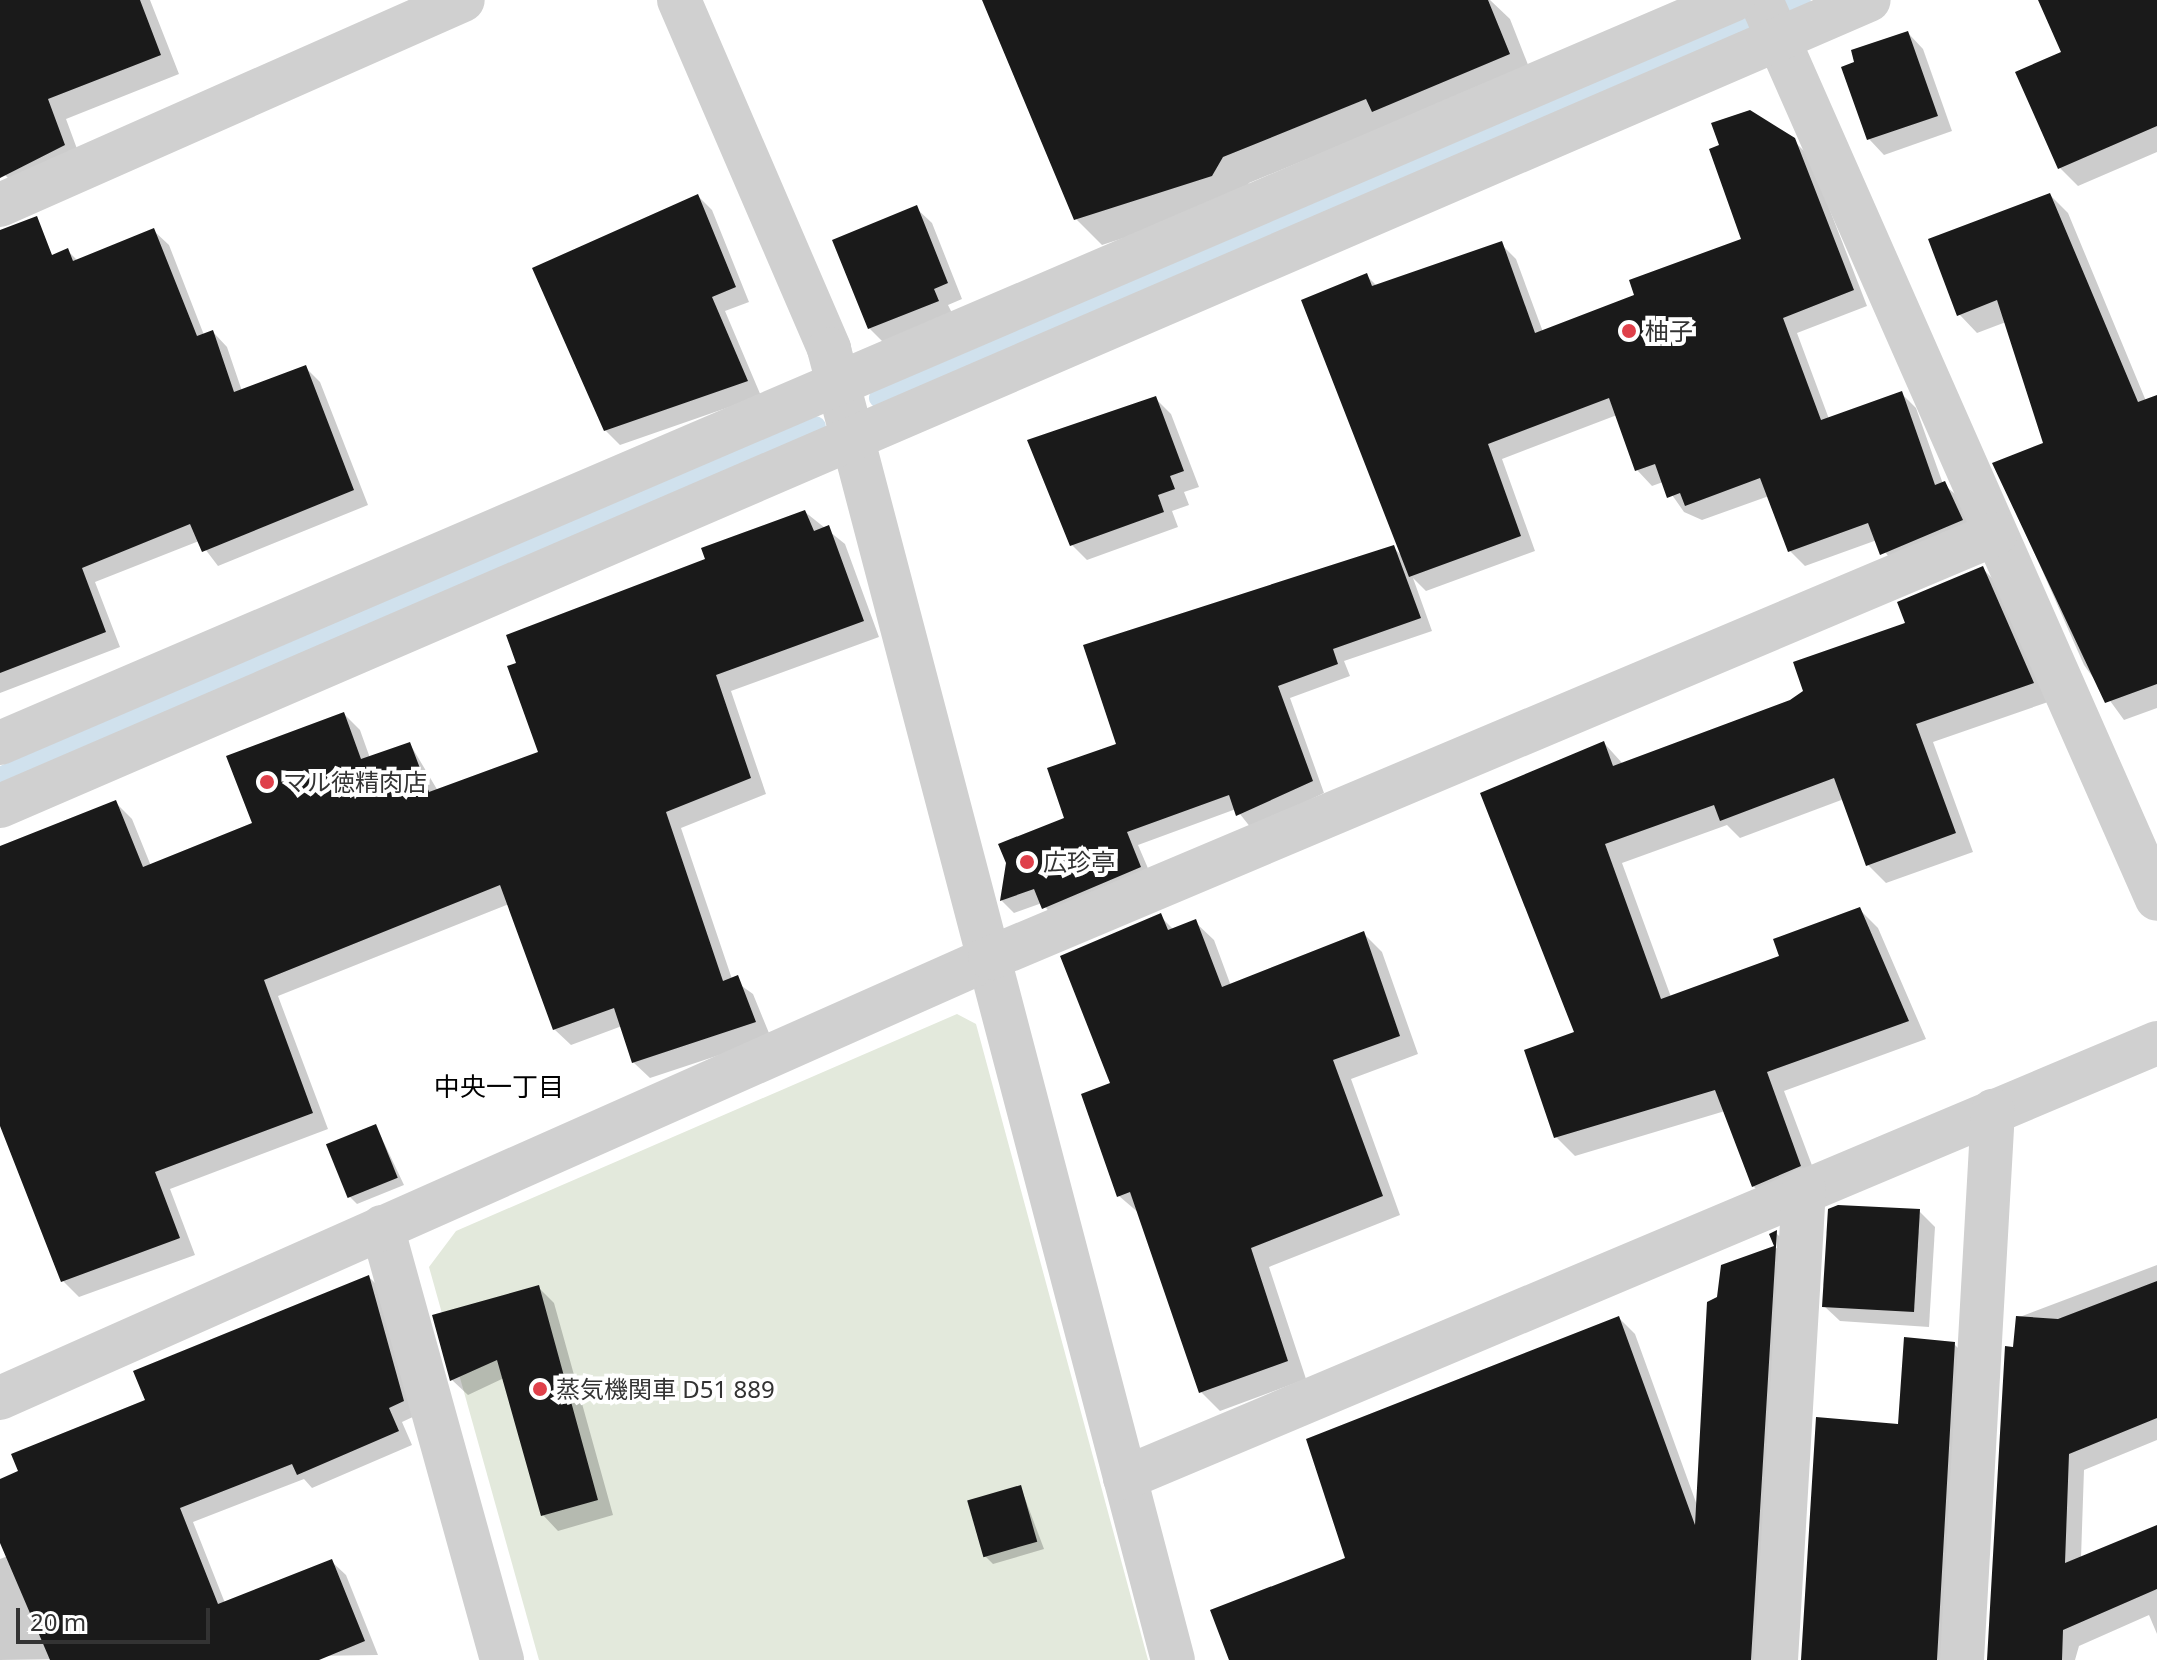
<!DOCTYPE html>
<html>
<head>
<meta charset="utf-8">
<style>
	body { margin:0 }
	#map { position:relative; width:2157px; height:1660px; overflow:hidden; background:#fff; font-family:"Noto Sans","Noto Sans JP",sans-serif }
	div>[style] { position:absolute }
	.green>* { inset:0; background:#e3e9dc }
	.shadow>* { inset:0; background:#0003 }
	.stream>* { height:20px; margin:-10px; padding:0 10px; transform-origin:10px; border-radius:10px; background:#d0e1ed }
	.building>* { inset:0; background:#1a1a1a; transform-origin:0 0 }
	.minor>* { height:44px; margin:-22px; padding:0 22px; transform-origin:22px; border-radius:22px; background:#d0d0d0 }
	.dots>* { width:22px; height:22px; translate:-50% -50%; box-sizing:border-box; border:4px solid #fff; border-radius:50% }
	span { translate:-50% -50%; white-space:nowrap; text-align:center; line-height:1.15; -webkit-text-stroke:8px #fff; paint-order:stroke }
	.poi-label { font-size:24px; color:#333 }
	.left { translate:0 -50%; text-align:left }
	.neighbourhood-label { font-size:26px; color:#000 }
	.scale { position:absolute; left:16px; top:1608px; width:194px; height:36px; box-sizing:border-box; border:4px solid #333; border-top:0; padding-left:10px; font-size:24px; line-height:28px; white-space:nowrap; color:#333; -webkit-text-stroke:6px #fff; paint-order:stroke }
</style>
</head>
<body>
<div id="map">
	<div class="green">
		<i style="clip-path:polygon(957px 1014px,976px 1024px,1148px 1660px,539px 1660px,429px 1267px,456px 1231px)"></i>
	</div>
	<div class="shadow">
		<i style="clip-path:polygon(0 0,150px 0,179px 74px,66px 119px,83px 165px,18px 188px,0 170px)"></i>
		<i style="clip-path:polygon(984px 0,1490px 0,1510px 19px,1534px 80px,1388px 126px,1249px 183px,1238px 201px,1102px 245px,1076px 219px)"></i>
		<i style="clip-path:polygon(2041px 0,2157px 0,2157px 152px,2078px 186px,2060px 168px,2064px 53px)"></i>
		<i style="clip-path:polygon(1908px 33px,1923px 49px,1952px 131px,1884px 155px,1869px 139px)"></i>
		<i style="clip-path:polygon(1793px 140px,1809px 156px,1867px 306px,1797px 333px,1829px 419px,1901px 393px,1916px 408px,1943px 484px,1960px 498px,1977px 536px,1897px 569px,1877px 540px,1805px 566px,1790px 551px,1769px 496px,1702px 520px,1684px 512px,1663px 482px,1652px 486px,1637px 470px,1617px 415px,1502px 459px,1535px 551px,1426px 591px,1413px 578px,1432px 631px,1344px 661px,1350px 676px,1290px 698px,1324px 793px,1251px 828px,1236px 809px,1138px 845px,1153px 880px,1056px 920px,1042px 903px,1014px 913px,1002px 901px,1008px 862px,1067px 819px,1119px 745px,1394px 548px,1403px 557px,1367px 276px,1377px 286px,1501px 244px,1516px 259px,1543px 332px,1637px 296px,1743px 240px)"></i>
		<i style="clip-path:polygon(2050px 195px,2068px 213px,2146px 401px,2157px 397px,2157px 708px,2124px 720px,2084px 665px,1995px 464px,2046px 444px,2006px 322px,1977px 333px,1959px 314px)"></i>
		<i style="clip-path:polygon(698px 196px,712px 210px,749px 302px,725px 311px,761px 396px,620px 445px,605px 430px)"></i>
		<i style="clip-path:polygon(916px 208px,932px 223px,962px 299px,948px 305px,954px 317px,885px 344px,869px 328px)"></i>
		<i style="clip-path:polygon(154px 231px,169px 245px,204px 335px,213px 332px,227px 347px,242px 391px,305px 367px,320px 382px,368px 505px,218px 566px,199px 541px,95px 582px,120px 647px,0 693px,0 278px,68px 251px,78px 261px)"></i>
		<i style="clip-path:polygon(1156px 399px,1171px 414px,1199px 487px,1184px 492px,1189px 505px,1172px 511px,1178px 527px,1087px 560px,1072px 545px)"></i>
		<i style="clip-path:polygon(805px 512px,845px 544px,879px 637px,731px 691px,766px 794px,681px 828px,732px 979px,753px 994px,771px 1038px,650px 1078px,633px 1062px,622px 1026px,571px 1045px,554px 1029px,509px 904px,278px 996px,328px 1129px,170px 1189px,195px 1255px,79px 1297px,63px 1281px,0 1117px,0 847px,116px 803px,132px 819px,151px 866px,254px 824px,344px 714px,360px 730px,370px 758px,410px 744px,438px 791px,541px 753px,707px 560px)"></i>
		<i style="clip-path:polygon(1983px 569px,2001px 587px,2051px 701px,1933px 742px,1973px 852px,1886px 883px,1868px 865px,1844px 799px,1740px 838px,1727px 825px,1622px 863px,1671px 997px,1781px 957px,1859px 909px,1878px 928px,1926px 1039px,1784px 1091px,1819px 1184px,1772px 1204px,1753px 1186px,1725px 1111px,1575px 1156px,1556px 1137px,1577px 1033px,1604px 743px,1623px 764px,1791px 701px)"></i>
		<i style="clip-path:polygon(1160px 916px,1174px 930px,1195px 922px,1214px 940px,1231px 986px,1363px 933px,1382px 952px,1418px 1054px,1351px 1079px,1400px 1215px,1269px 1267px,1306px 1379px,1220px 1411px,1201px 1392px,1140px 1214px,1119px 1196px,1112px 1084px)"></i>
		<i style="clip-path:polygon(376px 1126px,404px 1185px,357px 1204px,350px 1197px)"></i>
		<i style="clip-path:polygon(1919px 1211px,1935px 1227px,1929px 1327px,1840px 1321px,1824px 1306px)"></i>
		<i style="clip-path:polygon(1776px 1233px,1792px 1249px,1767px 1660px,1231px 1660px,1619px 1318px,1635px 1334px,1698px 1508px,1723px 1266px,1777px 1248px)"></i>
		<i style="clip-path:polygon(2157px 1265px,2157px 1440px,2084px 1470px,2081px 1558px,2157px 1527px,2157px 1634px,2149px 1615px,2079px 1646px,2075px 1660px,1989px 1660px,2017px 1318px)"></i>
		<i style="clip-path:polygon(369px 1277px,383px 1291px,417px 1415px,402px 1422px,412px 1445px,312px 1488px,304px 1479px,193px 1522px,225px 1603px,331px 1561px,346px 1575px,378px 1655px,0 1660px,0 1559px,8px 1556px,0 1537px,0 1481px)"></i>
		<i style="clip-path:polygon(538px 1287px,554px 1303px,613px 1515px,558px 1531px,543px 1515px,504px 1378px,468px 1395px,452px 1380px)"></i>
		<i style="clip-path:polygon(1954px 1344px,1970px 1360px,1953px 1660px,1803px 1660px,1899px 1426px)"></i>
		<i style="clip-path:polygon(1021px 1488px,1044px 1549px,993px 1564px,985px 1556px)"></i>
	</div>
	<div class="stream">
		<i style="left:879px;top:398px;width:1004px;rotate:-23.35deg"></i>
		<i style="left:0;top:777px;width:888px;rotate:-23.27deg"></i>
	</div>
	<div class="building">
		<i style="clip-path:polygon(0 0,140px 0,161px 55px,48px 99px,65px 145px,0 178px)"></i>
		<i style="clip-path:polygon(982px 0,1488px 0,1510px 54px,1372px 112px,1366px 99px,1223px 157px,1212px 176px,1074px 220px)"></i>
		<i style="clip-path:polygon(2038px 0,2157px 0,2157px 126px,2058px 169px,2015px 72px,2061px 52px)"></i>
		<i style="clip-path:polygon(1908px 31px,1938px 116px,1867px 140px,1841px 67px,1854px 62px,1851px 50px)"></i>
		<i style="clip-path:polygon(1750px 110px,1795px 138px,1854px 290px,1783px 318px,1821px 420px,1902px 391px,1935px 485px,1945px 481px,1963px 520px,1880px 555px,1868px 523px,1788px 552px,1760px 478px,1685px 506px,1680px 493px,1667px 498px,1655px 464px,1635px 471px,1609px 398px,1488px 444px,1521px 536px,1409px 577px,1301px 300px,1367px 273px,1372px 286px,1502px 241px,1535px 333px,1634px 295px,1629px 280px,1741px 239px,1709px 149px,1719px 145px,1711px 123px)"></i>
		<i style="clip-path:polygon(2050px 193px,2138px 402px,2157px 395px,2157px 684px,2105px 703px,1992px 463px,2043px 443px,1997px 300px,1957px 316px,1928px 239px)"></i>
		<i style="clip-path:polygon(698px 194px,736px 287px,712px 297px,748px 381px,604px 431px,532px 268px)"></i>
		<i style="clip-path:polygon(917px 205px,948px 283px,934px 289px,939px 301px,868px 329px,832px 240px)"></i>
		<i style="clip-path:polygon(37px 216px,52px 255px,68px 248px,73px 261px,154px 228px,197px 336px,213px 330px,234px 392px,306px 365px,354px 490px,202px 552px,190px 524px,82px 568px,106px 632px,0 673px,0 230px)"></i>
		<i style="clip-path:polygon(1156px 396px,1184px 471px,1170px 476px,1175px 489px,1158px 495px,1164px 512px,1070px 546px,1027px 440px)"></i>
		<i style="clip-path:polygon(805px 510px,814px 531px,829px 525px,864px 621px,716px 675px,751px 778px,666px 812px,723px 981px,738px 975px,756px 1022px,632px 1063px,614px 1008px,553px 1030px,500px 885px,264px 980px,313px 1113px,155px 1172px,180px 1238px,61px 1282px,0 1126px,0 846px,116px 800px,143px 867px,252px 823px,226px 756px,344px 712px,361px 759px,410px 742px,429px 792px,538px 752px,507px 666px,516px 663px,506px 635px,705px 559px,701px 548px)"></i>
		<i style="clip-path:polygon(1394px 545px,1421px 618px,1333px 649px,1338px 664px,1278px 686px,1313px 781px,1236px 816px,1229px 795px,1127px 832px,1141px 867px,1042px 909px,1034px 889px,1000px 901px,1006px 863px,998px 844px,1064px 818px,1047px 768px,1116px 744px,1083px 645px)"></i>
		<i style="clip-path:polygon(1983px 566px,2034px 683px,1916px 724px,1956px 833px,1866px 866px,1834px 778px,1720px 821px,1714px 805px,1605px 844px,1661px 999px,1779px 956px,1773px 939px,1860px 907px,1909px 1021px,1767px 1072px,1801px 1166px,1752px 1187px,1715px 1090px,1554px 1138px,1524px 1050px,1574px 1032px,1480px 793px,1604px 741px,1613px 766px,1790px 700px,1803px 691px,1793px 662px,1905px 623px,1897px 602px)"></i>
		<i style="clip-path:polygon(1161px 913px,1168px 930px,1196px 919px,1222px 987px,1364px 931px,1400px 1036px,1333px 1060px,1383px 1196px,1251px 1248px,1288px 1361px,1199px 1393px,1130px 1192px,1117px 1197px,1081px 1094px,1110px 1083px,1060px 956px)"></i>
		<i style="left:376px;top:1124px;width:58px;height:54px;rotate:68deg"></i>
		<i style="clip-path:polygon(1838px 1205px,1920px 1209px,1914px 1312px,1822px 1307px,1828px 1209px)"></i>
		<i style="clip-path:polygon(1777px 1230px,1751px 1660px,1229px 1660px,1210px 1610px,1345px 1558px,1306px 1439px,1619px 1316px,1695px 1525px,1707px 1302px,1717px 1297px,1721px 1265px,1774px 1246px,1769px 1234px)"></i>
		<i style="clip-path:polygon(369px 1275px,404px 1401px,389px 1408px,399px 1431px,297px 1475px,292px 1464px,180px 1508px,218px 1604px,332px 1559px,365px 1641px,319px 1660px,50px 1660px,0 1543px,0 1479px,18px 1471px,11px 1454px,145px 1400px,133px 1371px)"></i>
		<i style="clip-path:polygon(2157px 1281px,2157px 1418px,2069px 1454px,2065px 1563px,2157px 1525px,2157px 1589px,2063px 1630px,2062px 1660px,1987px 1660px,2005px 1346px,2013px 1347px,2016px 1316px,2058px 1319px)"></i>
		<i style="clip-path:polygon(539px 1285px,598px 1500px,541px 1516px,497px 1360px,450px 1381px,432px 1315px)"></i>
		<i style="clip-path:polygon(1904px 1337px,1955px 1342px,1937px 1660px,1801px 1660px,1816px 1417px,1898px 1424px)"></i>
		<i style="left:1021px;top:1485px;width:59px;height:56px;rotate:74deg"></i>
	</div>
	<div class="minor">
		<i style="left:679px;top:0;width:380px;rotate:66.7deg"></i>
		<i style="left:829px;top:349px;width:1355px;rotate:75.3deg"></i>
		<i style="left:1761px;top:0;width:982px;rotate:66.23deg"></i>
		<i style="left:0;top:205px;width:506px;rotate:-23.88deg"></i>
		<i style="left:0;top:743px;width:1886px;rotate:-23.21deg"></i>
		<i style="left:0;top:806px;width:2035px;rotate:-23.33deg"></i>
		<i style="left:382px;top:1227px;width:449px;rotate:74.5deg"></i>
		<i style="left:0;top:1398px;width:1083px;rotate:-23.96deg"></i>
		<i style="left:990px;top:958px;width:1091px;rotate:-22.87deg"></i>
		<i style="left:1125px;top:1478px;width:1120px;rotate:-22.86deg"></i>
		<i style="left:1776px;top:1660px;width:471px;rotate:-86.6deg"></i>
		<i style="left:1962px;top:1660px;width:550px;rotate:-86.77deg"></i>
	</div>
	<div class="dots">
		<i style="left:1629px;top:331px;background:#df404a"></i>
		<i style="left:267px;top:782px;background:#df404a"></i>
		<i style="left:1027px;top:862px;background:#df404a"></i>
		<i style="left:540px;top:1389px;background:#df404a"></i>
	</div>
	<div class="poi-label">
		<span class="left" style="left:1645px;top:331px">柚子</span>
		<span class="left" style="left:283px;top:782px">マル徳精肉店</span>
		<span class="left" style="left:1043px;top:862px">広珍亭</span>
		<span class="left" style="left:556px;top:1389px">蒸気機関車 D51 889</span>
	</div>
	<div class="neighbourhood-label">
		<span style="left:499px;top:1087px">中央一丁目</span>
	</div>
	<div class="scale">20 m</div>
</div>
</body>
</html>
